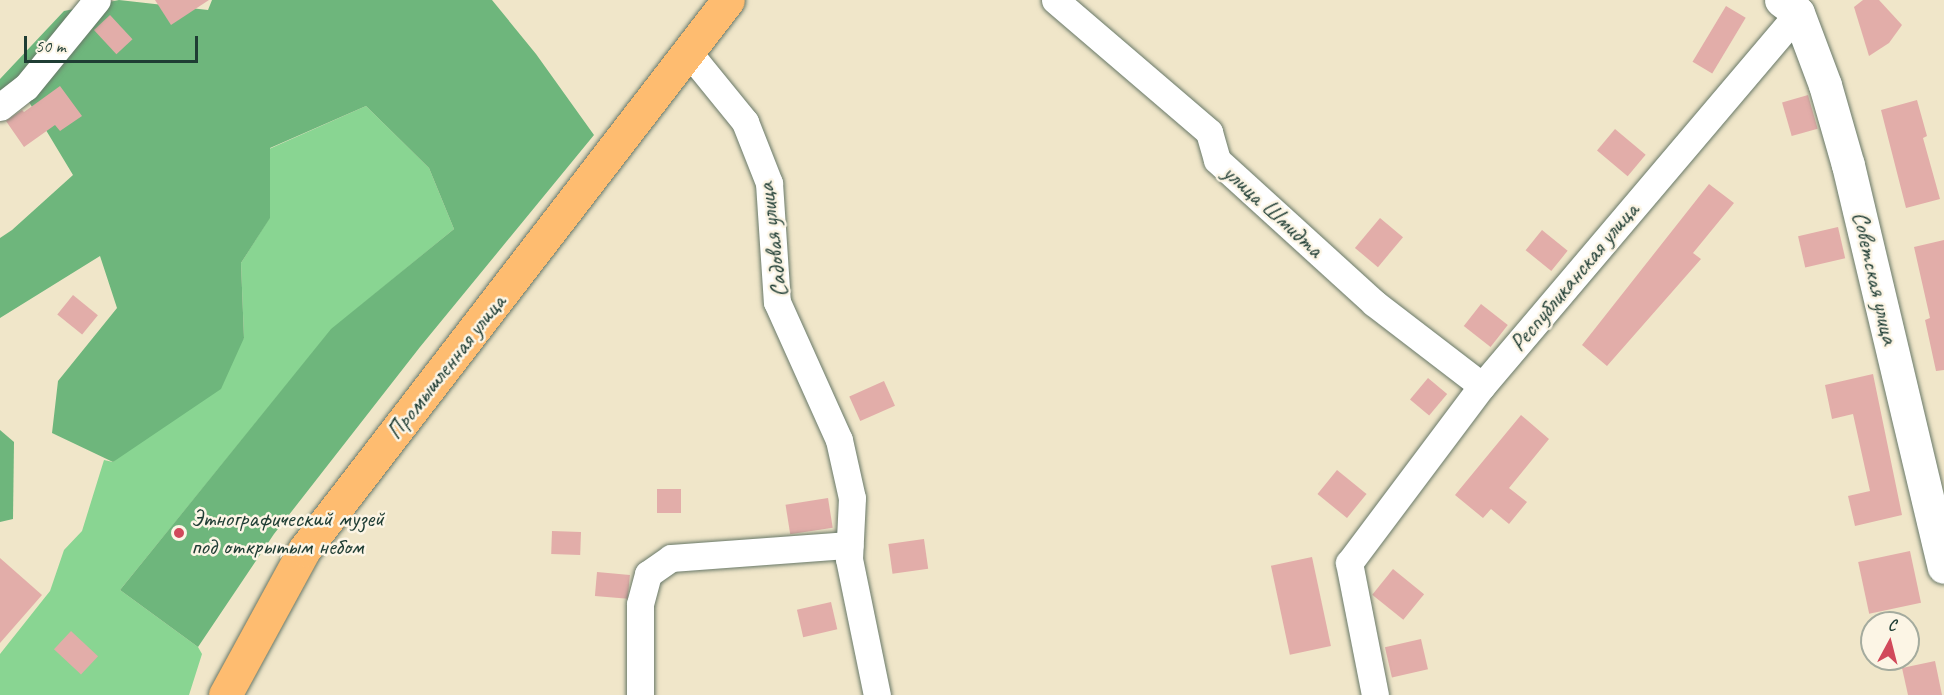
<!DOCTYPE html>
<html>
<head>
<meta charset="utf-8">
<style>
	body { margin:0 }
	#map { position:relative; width:1944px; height:695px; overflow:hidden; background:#f0e6c9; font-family:Caveat,sans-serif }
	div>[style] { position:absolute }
	.green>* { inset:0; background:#89d592 }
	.forest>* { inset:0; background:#6eb67c }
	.building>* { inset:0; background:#e2ada9; transform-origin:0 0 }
	.roads { filter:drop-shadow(0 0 2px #687868) drop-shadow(0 0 2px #687868) }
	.minor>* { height:27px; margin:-13.5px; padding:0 13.5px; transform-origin:13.5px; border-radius:13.5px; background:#fff }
	.tertiary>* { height:33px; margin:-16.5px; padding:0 16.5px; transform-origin:16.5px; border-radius:16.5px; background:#fff }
	.primary>* { height:33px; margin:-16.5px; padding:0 16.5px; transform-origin:16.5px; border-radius:16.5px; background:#febc70 }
	.dots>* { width:16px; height:16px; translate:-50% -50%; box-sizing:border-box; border:3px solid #fcf5e5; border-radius:50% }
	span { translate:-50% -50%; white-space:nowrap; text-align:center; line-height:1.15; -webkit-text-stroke:5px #fcf5e5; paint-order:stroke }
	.street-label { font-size:24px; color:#1f3d34 }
	.poi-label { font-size:24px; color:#1f3d34 }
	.left { translate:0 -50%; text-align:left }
	.north { position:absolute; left:1860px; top:611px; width:60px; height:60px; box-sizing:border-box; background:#fcf5e5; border:2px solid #a4ab9e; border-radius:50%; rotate:7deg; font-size:16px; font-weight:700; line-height:24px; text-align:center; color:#1f3d34 }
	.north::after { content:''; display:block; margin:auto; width:21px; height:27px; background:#d1495b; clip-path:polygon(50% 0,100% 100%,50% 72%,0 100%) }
	.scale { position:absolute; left:24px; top:36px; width:174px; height:27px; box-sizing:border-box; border:3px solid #1f3d34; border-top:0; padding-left:8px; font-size:18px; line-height:21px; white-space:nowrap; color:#1f3d34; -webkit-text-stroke:4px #fcf5e5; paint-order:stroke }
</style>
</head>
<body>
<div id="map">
	<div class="green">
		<i style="clip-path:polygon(366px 106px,429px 168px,454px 229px,331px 330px,120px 590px,198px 647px,202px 654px,189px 695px,0 695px,0 654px,50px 591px,64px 550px,82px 531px,104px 460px,113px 462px,244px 338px,241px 263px,270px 217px,269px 149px)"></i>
	</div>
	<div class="forest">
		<i style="clip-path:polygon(119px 0,208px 10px,212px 0,492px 0,536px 54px,594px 135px,420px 347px,274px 534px,198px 647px,120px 590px,331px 329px,454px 229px,429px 168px,366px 106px,270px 148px,270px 218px,241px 263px,244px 338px,221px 389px,113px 462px,52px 433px,58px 381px,117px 308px,100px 256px,0 318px,0 238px,12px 230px,73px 175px,23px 92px,0 107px,0 79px,64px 11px)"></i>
		<i style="clip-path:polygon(0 430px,14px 442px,13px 519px,0 522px)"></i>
	</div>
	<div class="building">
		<i style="clip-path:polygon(155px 0,209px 0,171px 25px)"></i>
		<i style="clip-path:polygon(1863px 0,1879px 0,1902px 25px,1889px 43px,1869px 56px,1854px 7px)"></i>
		<i style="left:1726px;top:6px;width:23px;height:65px;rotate:31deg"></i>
		<i style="left:110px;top:15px;width:33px;height:22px;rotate:47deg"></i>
		<i style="clip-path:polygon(60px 86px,82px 116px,60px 131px,55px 125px,24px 147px,6px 121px,22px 110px,24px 112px)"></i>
		<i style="left:1808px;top:95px;width:35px;height:27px;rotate:74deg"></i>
		<i style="clip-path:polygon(1917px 100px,1927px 136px,1923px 138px,1940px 199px,1906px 208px,1881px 110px)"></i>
		<i style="left:1615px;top:129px;width:40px;height:28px;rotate:40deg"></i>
		<i style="clip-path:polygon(1709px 184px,1734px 203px,1693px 253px,1701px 259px,1607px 366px,1582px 345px)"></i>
		<i style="left:1380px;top:218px;width:30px;height:39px;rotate:40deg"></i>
		<i style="left:1838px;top:227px;width:32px;height:41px;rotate:77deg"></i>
		<i style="left:1542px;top:230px;width:33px;height:26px;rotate:39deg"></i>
		<i style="clip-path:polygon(1944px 240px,1944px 370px,1936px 371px,1925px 320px,1930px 318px,1914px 247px)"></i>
		<i style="left:73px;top:295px;width:32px;height:25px;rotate:39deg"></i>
		<i style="left:1481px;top:304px;width:34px;height:28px;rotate:38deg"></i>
		<i style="clip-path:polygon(1873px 374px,1902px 515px,1855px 526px,1848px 496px,1870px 491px,1853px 414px,1832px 419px,1825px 385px)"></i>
		<i style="left:1428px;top:378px;width:25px;height:28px;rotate:40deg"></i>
		<i style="left:884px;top:381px;width:27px;height:38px;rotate:66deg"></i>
		<i style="clip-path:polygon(1521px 415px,1549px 439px,1509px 488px,1527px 502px,1509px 524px,1491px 509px,1483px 518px,1455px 495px)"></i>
		<i style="left:1337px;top:470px;width:38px;height:31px;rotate:39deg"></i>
		<i style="left:657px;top:489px;width:24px;height:24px"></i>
		<i style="left:828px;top:498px;width:30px;height:43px;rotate:81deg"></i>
		<i style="left:552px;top:531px;width:29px;height:23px;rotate:2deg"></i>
		<i style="left:924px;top:539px;width:30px;height:36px;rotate:82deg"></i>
		<i style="left:1910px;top:551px;width:53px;height:53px;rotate:78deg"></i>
		<i style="left:1312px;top:557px;width:91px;height:42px;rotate:78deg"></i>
		<i style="clip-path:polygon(0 558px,42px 595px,0 643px)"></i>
		<i style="left:1393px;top:569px;width:40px;height:33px;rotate:39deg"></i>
		<i style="left:597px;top:572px;width:33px;height:24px;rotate:5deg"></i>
		<i style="left:831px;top:602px;width:28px;height:35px;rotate:77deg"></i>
		<i style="left:71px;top:631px;width:37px;height:25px;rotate:43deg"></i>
		<i style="left:1421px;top:639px;width:31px;height:37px;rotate:77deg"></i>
		<i style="clip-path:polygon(1935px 661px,1942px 695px,1908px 695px,1902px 668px)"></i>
	</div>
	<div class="roads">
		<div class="minor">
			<i style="left:1055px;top:0;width:203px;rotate:40.6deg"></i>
			<i style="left:1209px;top:132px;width:29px;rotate:74deg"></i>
			<i style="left:1217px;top:160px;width:212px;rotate:42.3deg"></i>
			<i style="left:1374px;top:303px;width:136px;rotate:37.5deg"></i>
			<i style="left:689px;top:53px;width:89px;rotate:50.9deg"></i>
			<i style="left:745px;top:122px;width:66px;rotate:68.5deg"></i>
			<i style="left:769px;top:183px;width:119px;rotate:86.2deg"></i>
			<i style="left:777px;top:302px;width:151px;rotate:65.8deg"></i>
			<i style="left:839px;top:440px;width:59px;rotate:77.4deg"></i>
			<i style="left:852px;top:498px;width:61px;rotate:92.8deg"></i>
			<i style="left:849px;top:559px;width:139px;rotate:78.4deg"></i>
			<i style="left:0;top:107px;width:33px;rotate:-38deg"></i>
			<i style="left:26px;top:87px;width:112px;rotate:-50.8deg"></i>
			<i style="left:640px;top:695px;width:91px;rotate:-90deg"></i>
			<i style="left:640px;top:604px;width:31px;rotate:-75deg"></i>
			<i style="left:648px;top:574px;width:28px;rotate:-35deg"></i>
			<i style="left:671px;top:558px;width:179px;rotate:-4.2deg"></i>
			<i style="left:1375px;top:695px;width:135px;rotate:-101.1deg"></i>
			<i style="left:1349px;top:563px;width:221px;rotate:-53.1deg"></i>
			<i style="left:1482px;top:386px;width:489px;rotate:-49.7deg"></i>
		</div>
		<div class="tertiary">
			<i style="left:1781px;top:0;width:21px;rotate:37deg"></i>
			<i style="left:1798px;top:13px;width:77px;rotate:69.4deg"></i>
			<i style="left:1825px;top:85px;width:83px;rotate:74deg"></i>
			<i style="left:1848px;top:165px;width:413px;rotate:76.6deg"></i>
		</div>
		<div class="primary">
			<i style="left:225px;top:695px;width:165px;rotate:-61.4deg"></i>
			<i style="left:304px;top:550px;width:694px;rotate:-52.37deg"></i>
		</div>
	</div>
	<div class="dots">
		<i style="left:179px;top:533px;background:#d1495b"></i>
	</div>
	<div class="street-label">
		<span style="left:1273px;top:211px;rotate:42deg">улица Шмидта</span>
		<span style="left:773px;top:240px;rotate:-97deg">Садовая улица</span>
		<span style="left:1574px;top:277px;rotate:-50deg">Республиканская улица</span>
		<span style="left:1875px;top:278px;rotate:77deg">Советская улица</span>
		<span style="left:446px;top:367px;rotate:-52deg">Промышленная улица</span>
	</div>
	<div class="poi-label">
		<span class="left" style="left:191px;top:533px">Этнографический музей<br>под открытым небом</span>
	</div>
	<div class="north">С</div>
	<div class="scale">50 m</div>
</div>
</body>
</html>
